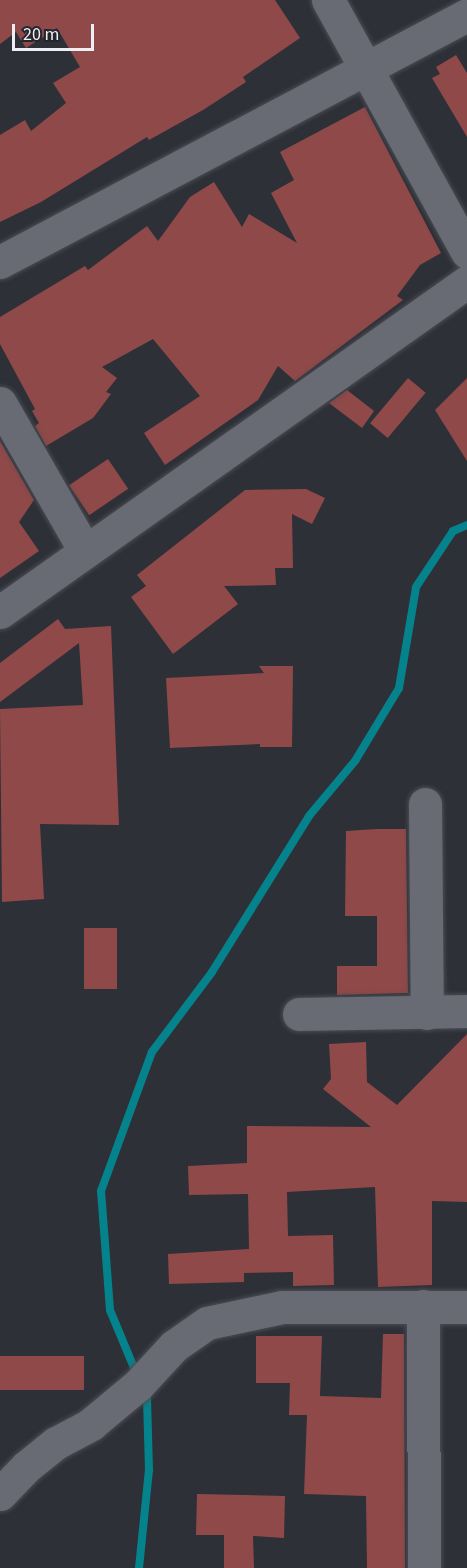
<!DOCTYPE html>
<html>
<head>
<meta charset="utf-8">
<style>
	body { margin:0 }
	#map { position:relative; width:467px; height:1568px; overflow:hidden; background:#2e3038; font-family:"Source Sans 3",sans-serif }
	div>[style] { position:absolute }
	.stream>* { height:8px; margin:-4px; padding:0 4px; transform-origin:4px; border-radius:4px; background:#05838c }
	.building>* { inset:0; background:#8f4949; transform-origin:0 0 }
	.roads { filter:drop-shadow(0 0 2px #4a4c52) drop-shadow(0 0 2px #4a4c52) }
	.minor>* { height:33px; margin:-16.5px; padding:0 16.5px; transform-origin:16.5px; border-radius:16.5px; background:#696b74 }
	span { translate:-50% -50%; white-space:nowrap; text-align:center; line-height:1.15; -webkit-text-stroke:4.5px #24262e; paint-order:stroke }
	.scale { position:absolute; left:12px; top:24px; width:82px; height:27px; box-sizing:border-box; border:3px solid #eeeff5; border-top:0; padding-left:8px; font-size:18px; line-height:21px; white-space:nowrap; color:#eeeff5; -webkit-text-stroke:4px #24262e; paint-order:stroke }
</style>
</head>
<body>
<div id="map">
	<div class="stream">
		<i style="left:137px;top:1375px;width:70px;rotate:-112.6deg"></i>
		<i style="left:110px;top:1310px;width:119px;rotate:-94.3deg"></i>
		<i style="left:101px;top:1191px;width:148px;rotate:-69.9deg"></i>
		<i style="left:152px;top:1052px;width:100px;rotate:-53.1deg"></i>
		<i style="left:212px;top:972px;width:184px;rotate:-58.1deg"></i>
		<i style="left:309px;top:816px;width:72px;rotate:-50.1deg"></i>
		<i style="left:355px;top:761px;width:85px;rotate:-58.9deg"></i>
		<i style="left:399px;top:688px;width:102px;rotate:-80.4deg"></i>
		<i style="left:416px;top:587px;width:67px;rotate:-56.5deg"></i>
		<i style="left:453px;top:531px;width:15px;rotate:-23deg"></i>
		<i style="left:139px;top:1568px;width:99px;rotate:-84.2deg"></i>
		<i style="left:149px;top:1470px;width:71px;rotate:-91.6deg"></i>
		<i style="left:147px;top:1399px;width:10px;rotate:-114deg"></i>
	</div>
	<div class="building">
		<i style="clip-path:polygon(0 0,275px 0,300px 38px,243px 77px,246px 82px,203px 110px,149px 140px,147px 137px,41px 202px,0 222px,0 135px,25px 120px,31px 131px,66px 103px,53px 83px,80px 67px,57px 28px,26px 48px,16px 32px,0 44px)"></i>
		<i style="clip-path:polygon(456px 55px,467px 73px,467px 137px,432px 78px,440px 74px,436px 67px)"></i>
		<i style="clip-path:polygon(365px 107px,441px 253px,420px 265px,397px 296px,403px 300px,295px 381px,278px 366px,258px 400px,165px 465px,144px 433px,200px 396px,153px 339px,102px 367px,117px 378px,106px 392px,111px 394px,93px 418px,46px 446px,35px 426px,39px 423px,32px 411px,35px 409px,0 344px,0 317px,85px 266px,88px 270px,147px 226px,158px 241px,190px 197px,214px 182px,242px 227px,249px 214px,297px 243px,271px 193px,294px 180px,280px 152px)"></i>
		<i style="left:408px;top:378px;width:23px;height:59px;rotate:40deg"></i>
		<i style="clip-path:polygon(467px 378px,467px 461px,435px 410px)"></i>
		<i style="clip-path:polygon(347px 390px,374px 411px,362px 428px,329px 403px)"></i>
		<i style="clip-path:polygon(0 441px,34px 500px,19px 522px,39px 551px,0 578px)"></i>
		<i style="left:108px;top:459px;width:36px;height:47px;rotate:56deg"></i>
		<i style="clip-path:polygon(306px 489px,325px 498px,312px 524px,292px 514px,293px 568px,275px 568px,276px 585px,224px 586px,238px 604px,173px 654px,131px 597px,146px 586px,137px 575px,245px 490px)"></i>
		<i style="clip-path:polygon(58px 619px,65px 629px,111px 626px,119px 825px,40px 824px,44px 899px,2px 902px,0 709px,83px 705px,79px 643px,0 702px,0 663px)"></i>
		<i style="clip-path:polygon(259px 666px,293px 666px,292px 747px,260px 747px,260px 744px,170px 748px,166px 678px,264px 673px)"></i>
		<i style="clip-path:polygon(377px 829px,406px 829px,408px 993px,337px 995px,337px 966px,377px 966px,377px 916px,345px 916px,346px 831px)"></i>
		<i style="left:84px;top:928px;width:33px;height:61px"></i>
		<i style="clip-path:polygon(467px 1034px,467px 1202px,432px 1201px,432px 1285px,378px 1287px,375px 1187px,287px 1192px,288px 1236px,333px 1235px,334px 1285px,293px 1286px,293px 1272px,244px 1273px,244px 1282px,169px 1284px,168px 1254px,249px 1249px,248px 1194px,189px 1195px,188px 1166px,247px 1163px,247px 1126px,371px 1127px,323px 1089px,331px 1079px,329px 1044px,366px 1042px,367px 1082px,397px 1105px)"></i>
		<i style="clip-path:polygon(383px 1334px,404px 1334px,405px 1568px,367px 1568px,366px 1496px,304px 1494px,307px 1415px,289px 1415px,290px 1383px,256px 1383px,256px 1336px,322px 1336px,320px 1396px,381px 1398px)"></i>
		<i style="left:0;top:1356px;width:84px;height:34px"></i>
		<i style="clip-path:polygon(197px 1494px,285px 1496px,284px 1538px,253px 1536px,254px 1568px,224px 1568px,224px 1535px,196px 1535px)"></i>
	</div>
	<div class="roads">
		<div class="minor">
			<i style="left:328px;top:0;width:288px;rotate:61.1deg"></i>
			<i style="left:0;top:262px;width:528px;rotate:-27.87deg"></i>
			<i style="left:0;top:403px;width:171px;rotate:60.1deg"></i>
			<i style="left:0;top:612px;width:572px;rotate:-35.25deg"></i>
			<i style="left:425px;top:804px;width:209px;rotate:89.5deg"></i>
			<i style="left:299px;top:1014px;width:168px;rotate:-1deg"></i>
			<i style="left:423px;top:1306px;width:262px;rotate:89.8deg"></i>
			<i style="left:0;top:1494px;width:37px;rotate:-46deg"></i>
			<i style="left:26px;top:1467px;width:38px;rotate:-39deg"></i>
			<i style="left:56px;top:1443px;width:40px;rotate:-28deg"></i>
			<i style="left:91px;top:1424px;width:61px;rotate:-39.7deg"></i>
			<i style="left:138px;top:1385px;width:53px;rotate:-47.3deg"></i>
			<i style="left:174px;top:1346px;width:40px;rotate:-34.9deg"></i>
			<i style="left:207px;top:1323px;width:77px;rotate:-12deg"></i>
			<i style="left:282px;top:1307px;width:185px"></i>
		</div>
	</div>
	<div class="scale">20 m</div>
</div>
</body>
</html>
